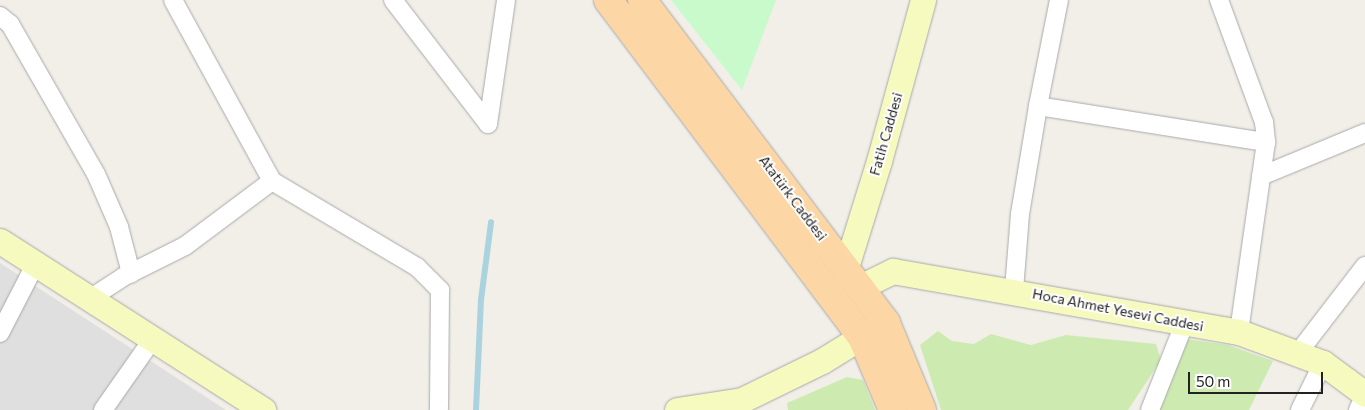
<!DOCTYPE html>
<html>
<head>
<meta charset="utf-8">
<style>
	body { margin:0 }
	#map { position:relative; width:1365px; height:410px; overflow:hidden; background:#f2efe9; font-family:Commissioner,sans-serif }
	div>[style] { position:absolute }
	.residential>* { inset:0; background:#e0dfdf }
	.grass>* { inset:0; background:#cdebb0 }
	.park>* { inset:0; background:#c8facc }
	.stream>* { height:5.5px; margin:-2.75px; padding:0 2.75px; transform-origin:2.75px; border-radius:2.75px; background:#aad3df }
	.roads { filter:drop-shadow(0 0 1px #a9a9a9) drop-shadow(0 0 1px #a9a9a9) }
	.street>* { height:18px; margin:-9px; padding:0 9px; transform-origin:9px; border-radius:9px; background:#fff }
	.secondary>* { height:25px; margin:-12.5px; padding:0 12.5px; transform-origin:12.5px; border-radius:12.5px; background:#f7fabf }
	.primary>* { height:28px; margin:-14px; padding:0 14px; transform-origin:14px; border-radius:14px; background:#fcd6a4 }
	span { translate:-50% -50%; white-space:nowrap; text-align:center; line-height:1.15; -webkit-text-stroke:4px #fff; paint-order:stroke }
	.street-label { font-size:14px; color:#222 }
	.scale { position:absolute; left:1188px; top:372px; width:135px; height:22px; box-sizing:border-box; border:2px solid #222; border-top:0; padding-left:6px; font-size:15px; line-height:18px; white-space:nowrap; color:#222; -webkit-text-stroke:4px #fff; paint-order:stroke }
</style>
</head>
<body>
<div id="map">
	<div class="residential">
		<i style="clip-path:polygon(0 263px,226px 410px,0 410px)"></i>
	</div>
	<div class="grass">
		<i style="clip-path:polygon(938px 331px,952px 341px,974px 344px,991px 334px,1031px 345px,1066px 335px,1156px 344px,1161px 360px,1128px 410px,941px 410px,920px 345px)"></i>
		<i style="clip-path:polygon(1186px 339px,1228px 345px,1273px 361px,1249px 410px,1158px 410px)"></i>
		<i style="clip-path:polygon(847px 377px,863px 380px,875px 410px,788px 410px,787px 403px)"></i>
	</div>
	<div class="park">
		<i style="clip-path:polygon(671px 0,776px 0,742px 90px)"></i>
	</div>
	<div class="stream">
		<i style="left:476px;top:410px;width:110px;rotate:-87.4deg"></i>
		<i style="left:481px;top:300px;width:78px;rotate:-82.6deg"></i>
	</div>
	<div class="roads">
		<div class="street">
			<i style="left:173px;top:0;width:206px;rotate:61.3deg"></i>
			<i style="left:272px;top:181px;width:169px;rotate:30.7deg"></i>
			<i style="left:417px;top:267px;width:33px;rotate:45deg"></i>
			<i style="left:440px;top:290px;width:120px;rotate:90.5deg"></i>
			<i style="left:393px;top:0;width:156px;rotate:52.5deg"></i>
			<i style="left:488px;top:124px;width:125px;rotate:-81.7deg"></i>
			<i style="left:1219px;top:0;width:130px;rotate:69.8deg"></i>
			<i style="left:1264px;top:122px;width:20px;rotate:84deg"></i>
			<i style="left:1266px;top:142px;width:192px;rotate:98.1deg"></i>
			<i style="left:0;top:16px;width:13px;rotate:39deg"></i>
			<i style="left:10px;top:24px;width:173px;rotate:60.2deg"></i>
			<i style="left:96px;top:174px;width:58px;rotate:66.5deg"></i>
			<i style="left:119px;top:227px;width:48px;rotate:75.4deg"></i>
			<i style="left:1038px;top:106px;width:108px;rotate:-78.8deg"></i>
			<i style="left:1261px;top:176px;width:113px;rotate:-22.5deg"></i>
			<i style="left:1014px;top:290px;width:76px;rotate:-85.5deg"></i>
			<i style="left:1020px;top:214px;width:109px;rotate:-80.5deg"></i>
			<i style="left:1038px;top:106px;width:231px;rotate:9deg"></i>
			<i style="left:91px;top:298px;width:38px;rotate:-33deg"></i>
			<i style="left:123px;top:277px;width:69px;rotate:-26.6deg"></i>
			<i style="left:185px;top:246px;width:109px;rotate:-36.8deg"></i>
			<i style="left:0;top:333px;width:76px;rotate:-62.8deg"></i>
			<i style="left:1298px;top:353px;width:110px;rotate:-52.4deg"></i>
			<i style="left:103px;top:410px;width:85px;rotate:-55deg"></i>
			<i style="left:1150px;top:410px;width:95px;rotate:-68.3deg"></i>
			<i style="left:1300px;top:410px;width:52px;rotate:-63.9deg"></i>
			<i style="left:1358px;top:410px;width:17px;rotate:-65deg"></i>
		</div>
		<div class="secondary">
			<i style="left:0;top:241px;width:313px;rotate:32.7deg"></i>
			<i style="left:846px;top:267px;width:111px;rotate:-72.7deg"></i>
			<i style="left:879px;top:161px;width:167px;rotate:-74.7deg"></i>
			<i style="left:860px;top:287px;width:37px;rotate:-26deg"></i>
			<i style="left:893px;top:271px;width:351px;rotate:10deg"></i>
			<i style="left:1239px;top:332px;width:90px;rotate:20.3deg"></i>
			<i style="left:1323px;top:363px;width:52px;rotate:36.4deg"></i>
			<i style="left:677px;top:410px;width:66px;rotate:-8.7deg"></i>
			<i style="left:742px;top:400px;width:89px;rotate:-26deg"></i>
			<i style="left:822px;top:361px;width:67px;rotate:-31.6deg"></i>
		</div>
		<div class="primary">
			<i style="left:608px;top:0;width:422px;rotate:53deg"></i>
			<i style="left:862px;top:337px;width:79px;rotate:67deg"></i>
			<i style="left:642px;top:0;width:405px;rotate:52.9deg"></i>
			<i style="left:886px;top:323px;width:94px;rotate:67.5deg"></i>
		</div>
	</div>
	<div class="street-label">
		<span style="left:886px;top:134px;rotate:-74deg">Fatih Caddesi</span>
		<span style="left:793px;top:198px;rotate:53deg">Atatürk Caddesi</span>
		<span style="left:1118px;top:310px;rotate:11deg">Hoca Ahmet Yesevi Caddesi</span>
	</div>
	<div class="scale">50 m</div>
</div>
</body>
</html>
